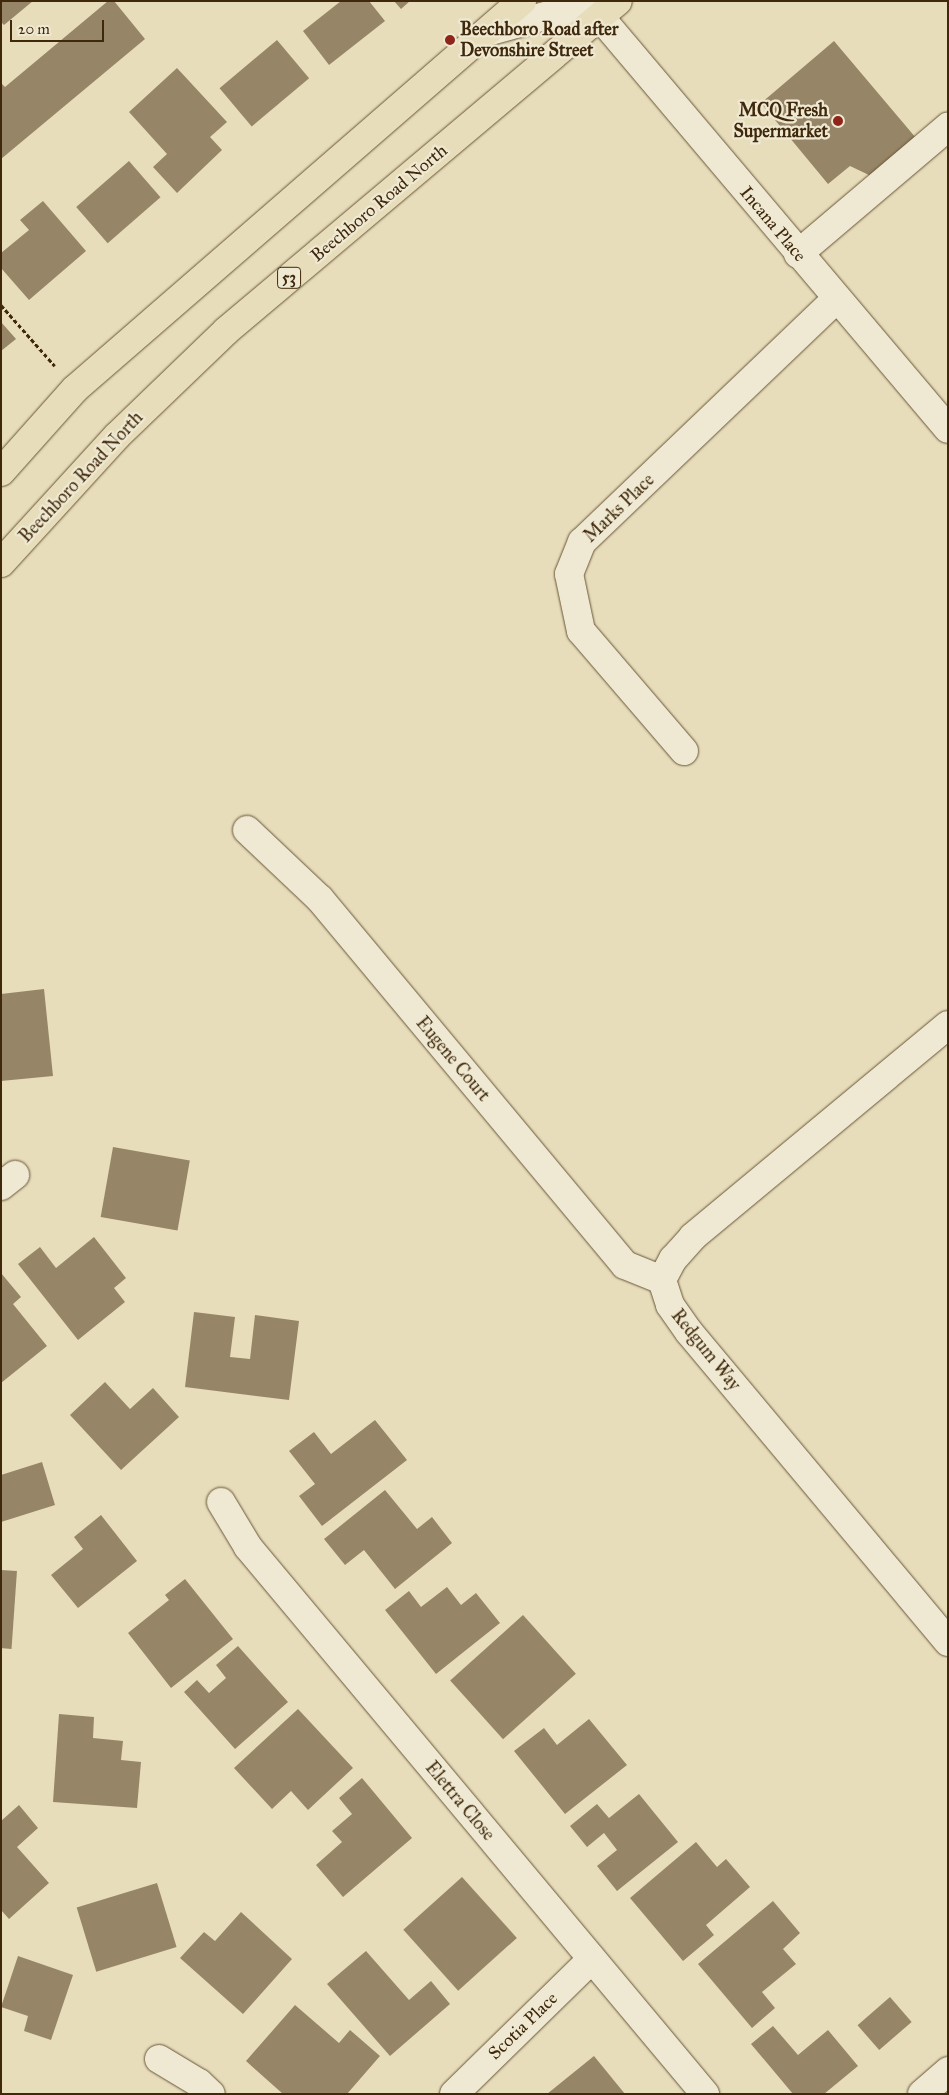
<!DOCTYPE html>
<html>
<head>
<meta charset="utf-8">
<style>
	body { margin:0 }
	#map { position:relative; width:949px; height:2095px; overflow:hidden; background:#e7ddbb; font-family:"IM FELL Great Primer",serif }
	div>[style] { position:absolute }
	.building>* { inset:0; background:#968667; transform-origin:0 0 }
	.path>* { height:3px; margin-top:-1.5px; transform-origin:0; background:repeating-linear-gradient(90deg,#3f280b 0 4px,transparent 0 6.5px) }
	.roads { filter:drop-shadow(0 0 1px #695537) drop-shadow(0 0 1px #695537) }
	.minor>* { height:28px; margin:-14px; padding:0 14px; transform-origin:14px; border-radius:14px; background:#efe9d3 }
	.major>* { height:28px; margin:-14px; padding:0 14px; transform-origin:14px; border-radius:14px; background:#e7ddbb }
	.dots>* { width:14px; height:14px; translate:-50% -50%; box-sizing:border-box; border:2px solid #efe9d3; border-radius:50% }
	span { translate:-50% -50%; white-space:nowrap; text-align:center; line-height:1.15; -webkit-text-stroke:4.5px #efe9d3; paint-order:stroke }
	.shield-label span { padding:1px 4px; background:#efe9d3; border:1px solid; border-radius:4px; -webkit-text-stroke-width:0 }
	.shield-label { font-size:16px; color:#3f280b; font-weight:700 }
	.poi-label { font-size:18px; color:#3f280b; font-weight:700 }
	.left { translate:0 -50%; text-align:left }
	.right { translate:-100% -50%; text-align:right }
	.street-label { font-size:18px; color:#3f280b }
	.frame { position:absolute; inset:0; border:2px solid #3f280b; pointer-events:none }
	.scale { position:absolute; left:10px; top:20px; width:94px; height:22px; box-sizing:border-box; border:2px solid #3f280b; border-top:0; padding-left:6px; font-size:15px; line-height:18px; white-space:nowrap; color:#3f280b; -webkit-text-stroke:4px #efe9d3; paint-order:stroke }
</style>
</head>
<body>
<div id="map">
	<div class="building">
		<i style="clip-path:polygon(1px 1px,33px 1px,4px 25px,1px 22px)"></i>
		<i style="clip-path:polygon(108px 1px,114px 1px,145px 39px,1px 159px,1px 83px,5px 87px)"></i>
		<i style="clip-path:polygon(341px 1px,369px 1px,385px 21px,329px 65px,303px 31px)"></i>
		<i style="clip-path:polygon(394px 1px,410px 1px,401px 9px)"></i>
		<i style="left:277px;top:40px;width:50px;height:75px;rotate:50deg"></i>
		<i style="clip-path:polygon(834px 41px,916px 138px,871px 176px,850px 166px,828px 184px,761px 103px)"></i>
		<i style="clip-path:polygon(177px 68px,227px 122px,210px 137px,222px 150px,177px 193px,153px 167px,167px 154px,129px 112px)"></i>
		<i style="left:129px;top:161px;width:48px;height:70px;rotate:49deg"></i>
		<i style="clip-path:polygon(43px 201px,86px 251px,29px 300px,1px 268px,1px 253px,29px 230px,20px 220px)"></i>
		<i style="clip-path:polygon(1px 322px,16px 339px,1px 351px)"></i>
		<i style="clip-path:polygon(44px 989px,53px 1076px,1px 1081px,1px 994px)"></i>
		<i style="left:113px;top:1147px;width:78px;height:71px;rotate:10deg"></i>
		<i style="clip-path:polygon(94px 1237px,126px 1278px,114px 1288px,125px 1302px,78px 1340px,18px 1264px,40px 1247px,56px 1268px)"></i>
		<i style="clip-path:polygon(1px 1273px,21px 1297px,13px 1304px,47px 1346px,1px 1383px)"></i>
		<i style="clip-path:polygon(194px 1312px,235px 1317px,230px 1357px,250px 1359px,255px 1315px,299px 1321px,289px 1400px,185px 1387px)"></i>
		<i style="clip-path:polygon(105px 1382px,130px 1409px,153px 1388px,179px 1417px,121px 1470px,70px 1415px)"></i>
		<i style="clip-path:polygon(375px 1420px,407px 1460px,322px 1526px,299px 1496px,315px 1484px,289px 1451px,314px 1432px,331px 1454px)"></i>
		<i style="clip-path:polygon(42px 1462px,55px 1505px,1px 1522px,1px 1475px)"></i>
		<i style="clip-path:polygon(385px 1490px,417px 1529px,432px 1517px,452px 1543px,395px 1589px,364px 1550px,345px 1565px,324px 1539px)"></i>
		<i style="clip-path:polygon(101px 1515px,137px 1561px,78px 1608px,51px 1575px,83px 1549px,74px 1537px)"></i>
		<i style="left:1px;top:1570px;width:16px;height:78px;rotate:4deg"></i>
		<i style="clip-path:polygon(185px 1579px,233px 1639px,171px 1688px,128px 1633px,169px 1600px,165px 1595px)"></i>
		<i style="clip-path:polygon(447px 1587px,461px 1605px,476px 1593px,500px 1623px,436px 1674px,385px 1610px,409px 1591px,421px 1607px)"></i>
		<i style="left:523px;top:1615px;width:79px;height:98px;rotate:48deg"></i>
		<i style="clip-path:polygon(238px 1646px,288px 1702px,235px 1749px,184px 1692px,197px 1680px,209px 1693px,226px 1678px,216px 1665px)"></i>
		<i style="clip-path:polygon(298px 1709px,353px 1768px,308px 1810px,291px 1791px,272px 1809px,234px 1768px)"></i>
		<i style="clip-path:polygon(59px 1714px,94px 1717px,93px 1738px,123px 1741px,121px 1760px,141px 1762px,137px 1808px,53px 1802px)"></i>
		<i style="clip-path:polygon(589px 1719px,627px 1765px,565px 1814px,514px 1751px,544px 1728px,557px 1745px)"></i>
		<i style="clip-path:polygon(362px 1778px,412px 1838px,343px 1897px,316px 1865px,342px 1842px,332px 1831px,352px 1814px,339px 1798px)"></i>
		<i style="clip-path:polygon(639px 1794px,678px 1842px,617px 1891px,597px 1866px,617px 1850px,604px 1833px,587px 1847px,570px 1826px,597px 1804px,609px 1818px)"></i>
		<i style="clip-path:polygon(19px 1805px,38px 1828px,17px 1847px,49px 1883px,9px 1919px,1px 1910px,1px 1821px)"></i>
		<i style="clip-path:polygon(696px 1842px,717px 1867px,726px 1859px,750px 1887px,706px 1925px,714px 1935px,683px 1961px,630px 1898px)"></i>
		<i style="left:462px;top:1877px;width:82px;height:79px;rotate:48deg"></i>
		<i style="left:157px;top:1883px;width:67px;height:84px;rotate:73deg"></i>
		<i style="clip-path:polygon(773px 1901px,800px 1933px,783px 1949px,796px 1964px,762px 1992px,775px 2008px,752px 2028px,698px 1964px)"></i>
		<i style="clip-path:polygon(241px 1912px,292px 1959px,243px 2014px,180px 1958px,204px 1932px,215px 1941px)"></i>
		<i style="clip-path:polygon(366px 1951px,409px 2000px,431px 1981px,450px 2004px,390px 2056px,327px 1984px)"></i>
		<i style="clip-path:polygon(18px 1956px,73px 1975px,51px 2040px,24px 2031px,28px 2016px,1px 2007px)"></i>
		<i style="left:890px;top:1997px;width:33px;height:43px;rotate:49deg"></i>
		<i style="clip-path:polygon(295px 2005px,339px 2043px,350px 2030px,380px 2056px,347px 2094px,283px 2094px,246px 2061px)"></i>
		<i style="clip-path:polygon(773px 2026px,798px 2055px,828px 2030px,858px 2066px,824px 2094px,793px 2094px,751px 2044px)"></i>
		<i style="clip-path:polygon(594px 2056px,625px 2094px,547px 2094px)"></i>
	</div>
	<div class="path">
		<i style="left:1px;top:305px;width:81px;rotate:48.5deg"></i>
	</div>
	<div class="roads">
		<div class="minor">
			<i style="left:600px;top:17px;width:539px;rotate:49.81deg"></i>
			<i style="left:487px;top:32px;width:75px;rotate:-15.5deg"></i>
			<i style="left:559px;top:12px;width:19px"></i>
			<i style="left:578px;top:12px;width:23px;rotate:13deg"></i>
			<i style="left:798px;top:254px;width:197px;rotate:-40.3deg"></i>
			<i style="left:684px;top:751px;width:158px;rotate:-130.6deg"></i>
			<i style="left:581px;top:631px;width:58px;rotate:-101.9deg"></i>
			<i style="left:569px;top:574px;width:35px;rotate:-68deg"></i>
			<i style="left:582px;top:542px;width:352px;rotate:-43.7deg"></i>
			<i style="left:247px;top:830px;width:100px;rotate:43.4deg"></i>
			<i style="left:320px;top:899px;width:476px;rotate:50.2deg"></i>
			<i style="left:625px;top:1265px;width:40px;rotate:22deg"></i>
			<i style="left:948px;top:1025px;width:332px;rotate:140.3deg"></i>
			<i style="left:693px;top:1237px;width:30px;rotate:132deg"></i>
			<i style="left:673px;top:1259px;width:24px;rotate:118deg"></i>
			<i style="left:662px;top:1280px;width:26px;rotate:72deg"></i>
			<i style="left:670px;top:1305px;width:33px;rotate:55deg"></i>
			<i style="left:689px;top:1332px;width:404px;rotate:50.1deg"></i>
			<i style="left:1px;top:1186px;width:18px;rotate:-38deg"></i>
			<i style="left:221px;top:1502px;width:52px;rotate:59deg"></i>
			<i style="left:248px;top:1547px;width:713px;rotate:50.12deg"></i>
			<i style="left:159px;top:2059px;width:47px;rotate:31deg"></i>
			<i style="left:199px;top:2083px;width:16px;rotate:43deg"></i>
			<i style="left:454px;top:2094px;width:193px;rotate:-44.4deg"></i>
			<i style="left:922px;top:2094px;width:35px;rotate:-41deg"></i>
		</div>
		<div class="major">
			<i style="left:1px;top:472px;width:111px;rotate:-48.3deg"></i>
			<i style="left:75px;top:389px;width:592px;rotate:-40.96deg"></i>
			<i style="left:1px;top:563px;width:172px;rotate:-47.6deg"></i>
			<i style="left:117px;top:436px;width:151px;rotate:-43.9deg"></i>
			<i style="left:226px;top:331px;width:512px;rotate:-40.09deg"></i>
		</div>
	</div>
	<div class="dots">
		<i style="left:450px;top:40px;background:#8f2418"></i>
		<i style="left:838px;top:121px;background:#8f2418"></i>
	</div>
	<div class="shield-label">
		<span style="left:289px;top:278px">53</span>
	</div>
	<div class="poi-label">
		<span class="left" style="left:460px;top:40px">Beechboro Road after<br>Devonshire Street</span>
		<span class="right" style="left:828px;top:121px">MCQ Fresh<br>Supermarket</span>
	</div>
	<div class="street-label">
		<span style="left:379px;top:203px;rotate:-40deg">Beechboro Road North</span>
		<span style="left:773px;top:224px;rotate:50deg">Incana Place</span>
		<span style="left:81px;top:477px;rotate:-47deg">Beechboro Road North</span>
		<span style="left:619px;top:508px;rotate:-44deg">Marks Place</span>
		<span style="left:453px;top:1059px;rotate:50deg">Eugene Court</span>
		<span style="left:706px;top:1350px;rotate:51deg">Redgum Way</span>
		<span style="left:460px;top:1801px;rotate:50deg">Elettra Close</span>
		<span style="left:523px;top:2026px;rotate:-44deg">Scotia Place</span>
	</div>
	<div class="frame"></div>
	<div class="scale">20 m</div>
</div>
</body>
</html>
